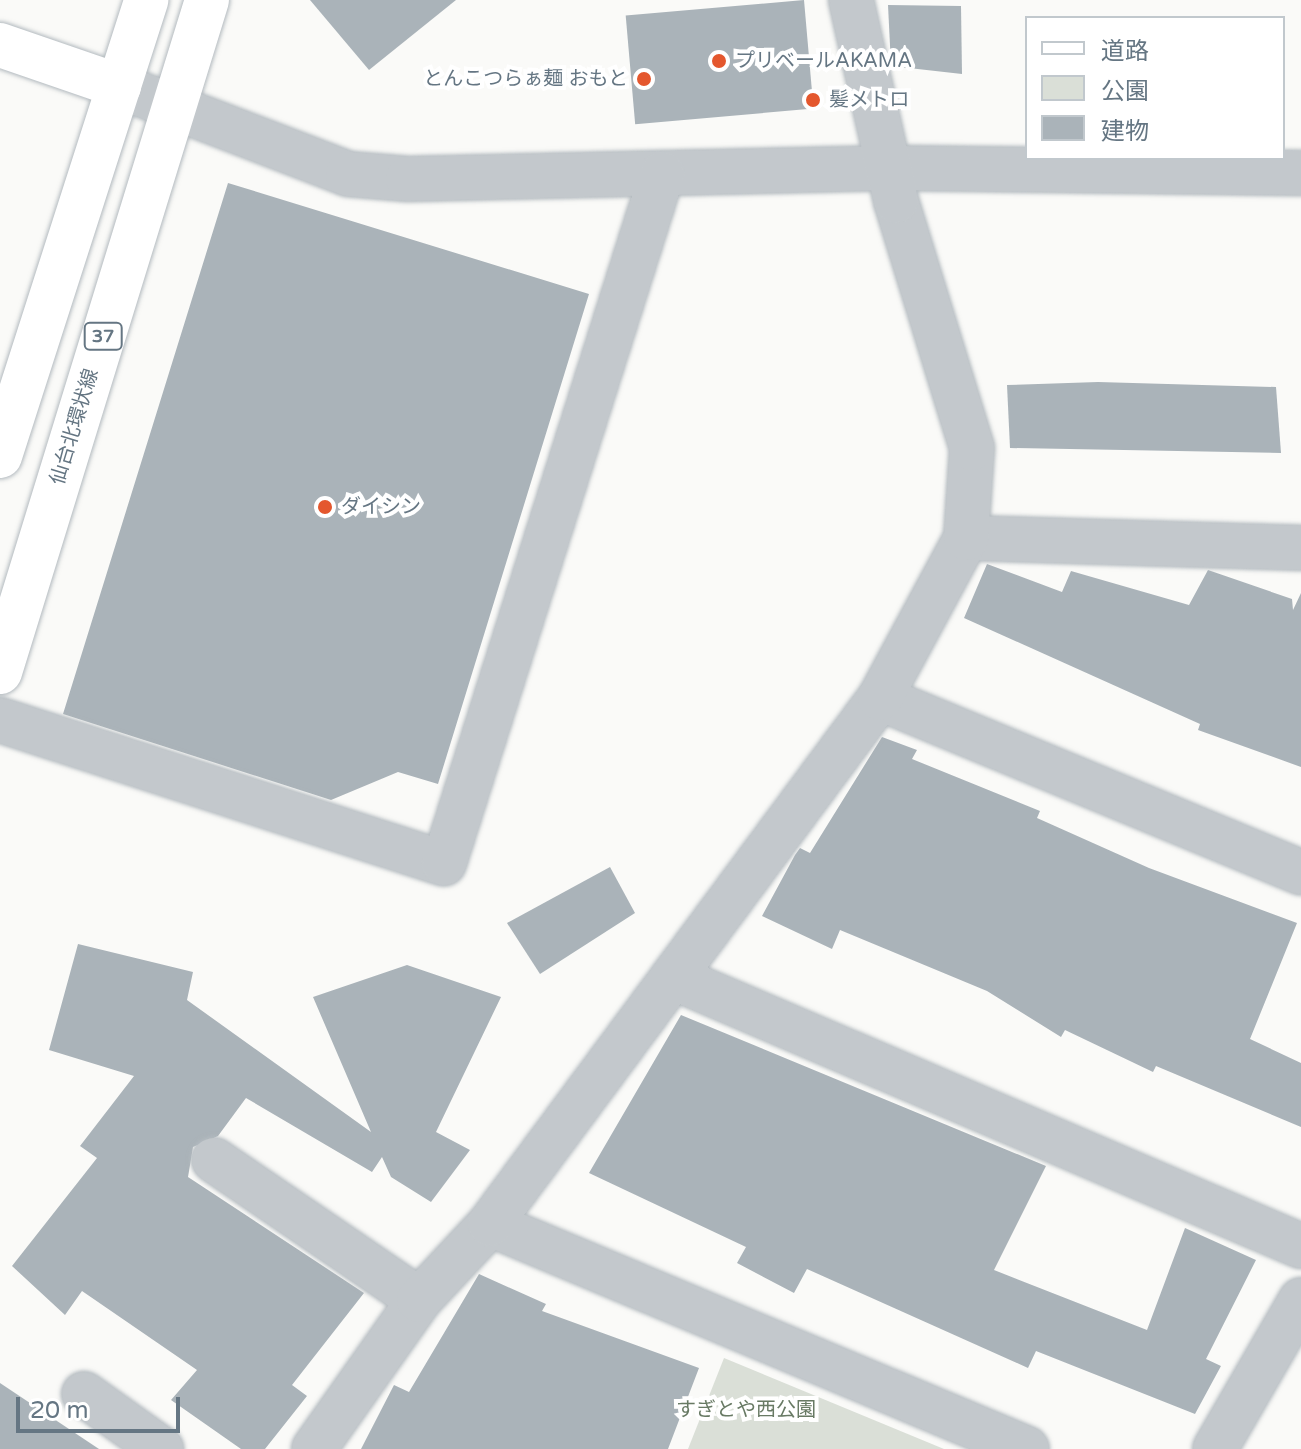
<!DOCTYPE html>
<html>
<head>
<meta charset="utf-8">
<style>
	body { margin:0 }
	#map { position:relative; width:1301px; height:1449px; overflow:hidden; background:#fafaf8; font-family:"Varela Round","Noto Sans JP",sans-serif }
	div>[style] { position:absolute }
	.green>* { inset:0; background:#dadfd7 }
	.building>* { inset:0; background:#aab3b9; transform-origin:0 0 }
	.roads { filter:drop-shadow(0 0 2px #b3babf) drop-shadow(0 0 2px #b3babf) }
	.street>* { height:44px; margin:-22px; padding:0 22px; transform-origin:22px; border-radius:22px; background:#c3c8cc }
	.secondary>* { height:44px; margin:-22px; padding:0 22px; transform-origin:22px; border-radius:22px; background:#fff }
	.primary>* { height:44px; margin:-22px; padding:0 22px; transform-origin:22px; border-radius:22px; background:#fff }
	.dots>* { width:22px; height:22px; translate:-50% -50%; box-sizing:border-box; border:4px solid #fff; border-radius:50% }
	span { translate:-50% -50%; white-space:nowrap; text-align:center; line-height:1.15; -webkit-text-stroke:8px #fff; paint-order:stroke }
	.shield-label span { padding:2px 6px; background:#fff; border:2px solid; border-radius:6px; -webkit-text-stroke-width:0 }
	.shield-label { font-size:18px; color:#657683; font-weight:700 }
	.poi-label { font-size:20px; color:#657683 }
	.left { translate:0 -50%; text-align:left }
	.right { translate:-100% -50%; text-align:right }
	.street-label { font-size:20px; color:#657683 }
	.park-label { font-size:20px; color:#687a64 }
	.legend { position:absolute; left:1025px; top:16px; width:260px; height:144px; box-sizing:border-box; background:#fff; border:2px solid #c1c8cd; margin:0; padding:10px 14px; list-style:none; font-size:24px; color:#657683 }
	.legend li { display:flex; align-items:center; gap:16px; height:40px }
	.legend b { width:40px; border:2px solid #c1c8cd }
	.scale { position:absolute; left:16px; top:1397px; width:164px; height:36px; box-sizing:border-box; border:4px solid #657683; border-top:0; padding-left:10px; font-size:24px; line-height:28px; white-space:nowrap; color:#657683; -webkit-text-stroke:6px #fff; paint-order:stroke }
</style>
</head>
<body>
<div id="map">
	<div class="green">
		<i style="clip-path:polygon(724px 1358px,944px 1449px,688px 1449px)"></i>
	</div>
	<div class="building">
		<i style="clip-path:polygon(310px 0,456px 0,369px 70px)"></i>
		<i style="left:804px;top:0;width:109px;height:179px;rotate:85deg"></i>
		<i style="clip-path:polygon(888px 5px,961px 6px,962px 74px,891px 66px)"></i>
		<i style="clip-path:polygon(228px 183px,589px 294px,438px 784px,398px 772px,331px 800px,63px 714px)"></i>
		<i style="clip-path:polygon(1098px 382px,1276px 387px,1281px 453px,1010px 448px,1007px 385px)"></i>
		<i style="clip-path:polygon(987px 564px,1062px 592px,1071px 571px,1189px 605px,1208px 570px,1292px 599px,1293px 610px,1301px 593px,1301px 767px,1198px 730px,1200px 724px,964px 618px)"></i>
		<i style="clip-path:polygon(882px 737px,917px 750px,912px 759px,1040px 811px,1037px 818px,1149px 868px,1297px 923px,1250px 1039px,1301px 1063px,1301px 1127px,1156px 1066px,1153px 1072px,1065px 1030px,1061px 1037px,987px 991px,840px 930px,832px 949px,762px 916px,795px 855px,800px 848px,810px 853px)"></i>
		<i style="clip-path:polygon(610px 867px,635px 913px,540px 974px,507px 923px)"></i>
		<i style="clip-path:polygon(78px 944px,193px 972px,187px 1000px,371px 1132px,313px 997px,407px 965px,501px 997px,436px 1132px,470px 1150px,431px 1202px,391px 1177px,382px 1157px,372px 1172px,246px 1098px,218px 1136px,193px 1147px,188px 1177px,364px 1293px,292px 1385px,307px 1396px,265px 1449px,241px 1449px,171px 1400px,197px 1370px,82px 1291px,65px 1315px,12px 1266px,97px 1158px,80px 1146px,134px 1076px,49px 1050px)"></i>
		<i style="clip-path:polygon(681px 1015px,1046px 1166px,994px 1270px,1147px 1330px,1185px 1228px,1256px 1260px,1206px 1359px,1221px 1366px,1195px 1414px,1036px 1351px,1028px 1368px,807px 1269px,794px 1293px,737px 1263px,746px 1247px,589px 1173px)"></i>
		<i style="clip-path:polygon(479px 1274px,546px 1304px,542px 1311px,699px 1368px,668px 1449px,361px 1449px,394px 1385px,409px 1392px)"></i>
		<i style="clip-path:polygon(0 1383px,99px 1449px,0 1449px)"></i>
	</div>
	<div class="roads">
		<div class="street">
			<i style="left:119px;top:86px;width:245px;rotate:21deg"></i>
			<i style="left:348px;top:174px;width:60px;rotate:4.8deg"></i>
			<i style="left:408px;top:179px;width:482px;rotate:-1.3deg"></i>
			<i style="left:890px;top:168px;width:411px;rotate:0.7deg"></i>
			<i style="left:966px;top:538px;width:335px;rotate:1.7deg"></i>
			<i style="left:880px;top:698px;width:456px;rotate:22.5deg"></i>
			<i style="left:0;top:720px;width:466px;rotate:17.9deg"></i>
			<i style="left:444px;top:863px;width:723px;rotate:-72.44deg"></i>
			<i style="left:675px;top:978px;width:681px;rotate:23.18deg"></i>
			<i style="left:214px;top:1160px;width:248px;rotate:34.3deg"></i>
			<i style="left:490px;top:1224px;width:582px;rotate:22.73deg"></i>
			<i style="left:84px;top:1394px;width:95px;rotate:35.5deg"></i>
			<i style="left:314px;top:1449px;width:182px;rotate:-54.8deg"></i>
			<i style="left:419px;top:1300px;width:104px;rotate:-46.9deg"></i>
			<i style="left:490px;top:1224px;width:655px;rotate:-53.45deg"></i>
			<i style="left:880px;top:698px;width:182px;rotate:-61.7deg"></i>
			<i style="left:966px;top:538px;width:90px;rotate:-86.2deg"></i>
			<i style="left:972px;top:448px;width:258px;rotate:-107.1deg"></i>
			<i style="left:896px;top:201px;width:206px;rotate:-102.6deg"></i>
			<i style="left:1215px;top:1449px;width:172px;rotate:-60deg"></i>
		</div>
		<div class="secondary">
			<i style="left:0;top:45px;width:126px;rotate:19deg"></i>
		</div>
		<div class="primary">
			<i style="left:0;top:456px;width:479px;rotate:-72.2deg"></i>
			<i style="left:0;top:672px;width:703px;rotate:-72.88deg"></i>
		</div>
	</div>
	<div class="dots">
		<i style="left:719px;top:61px;background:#e4572e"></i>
		<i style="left:644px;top:79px;background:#e4572e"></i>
		<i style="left:813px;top:100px;background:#e4572e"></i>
		<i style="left:325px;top:507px;background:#e4572e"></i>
	</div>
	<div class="shield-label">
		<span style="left:103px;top:336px">37</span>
	</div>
	<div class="poi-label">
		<span class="left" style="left:735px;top:61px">プリベールAKAMA</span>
		<span class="right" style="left:628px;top:79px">とんこつらぁ麺 おもと</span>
		<span class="left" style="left:829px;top:100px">髪メトロ</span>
		<span class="left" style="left:341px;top:507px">ダイシン</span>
	</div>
	<div class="street-label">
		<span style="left:75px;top:427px;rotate:-73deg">仙台北環状線</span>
	</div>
	<div class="park-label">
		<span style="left:746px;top:1410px">すぎとや西公園</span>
	</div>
	<ul class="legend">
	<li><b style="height:10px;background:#fff"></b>道路</li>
	<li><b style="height:22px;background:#dadfd7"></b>公園</li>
	<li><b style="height:22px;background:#aab3b9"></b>建物</li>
	</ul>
	<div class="scale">20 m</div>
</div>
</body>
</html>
